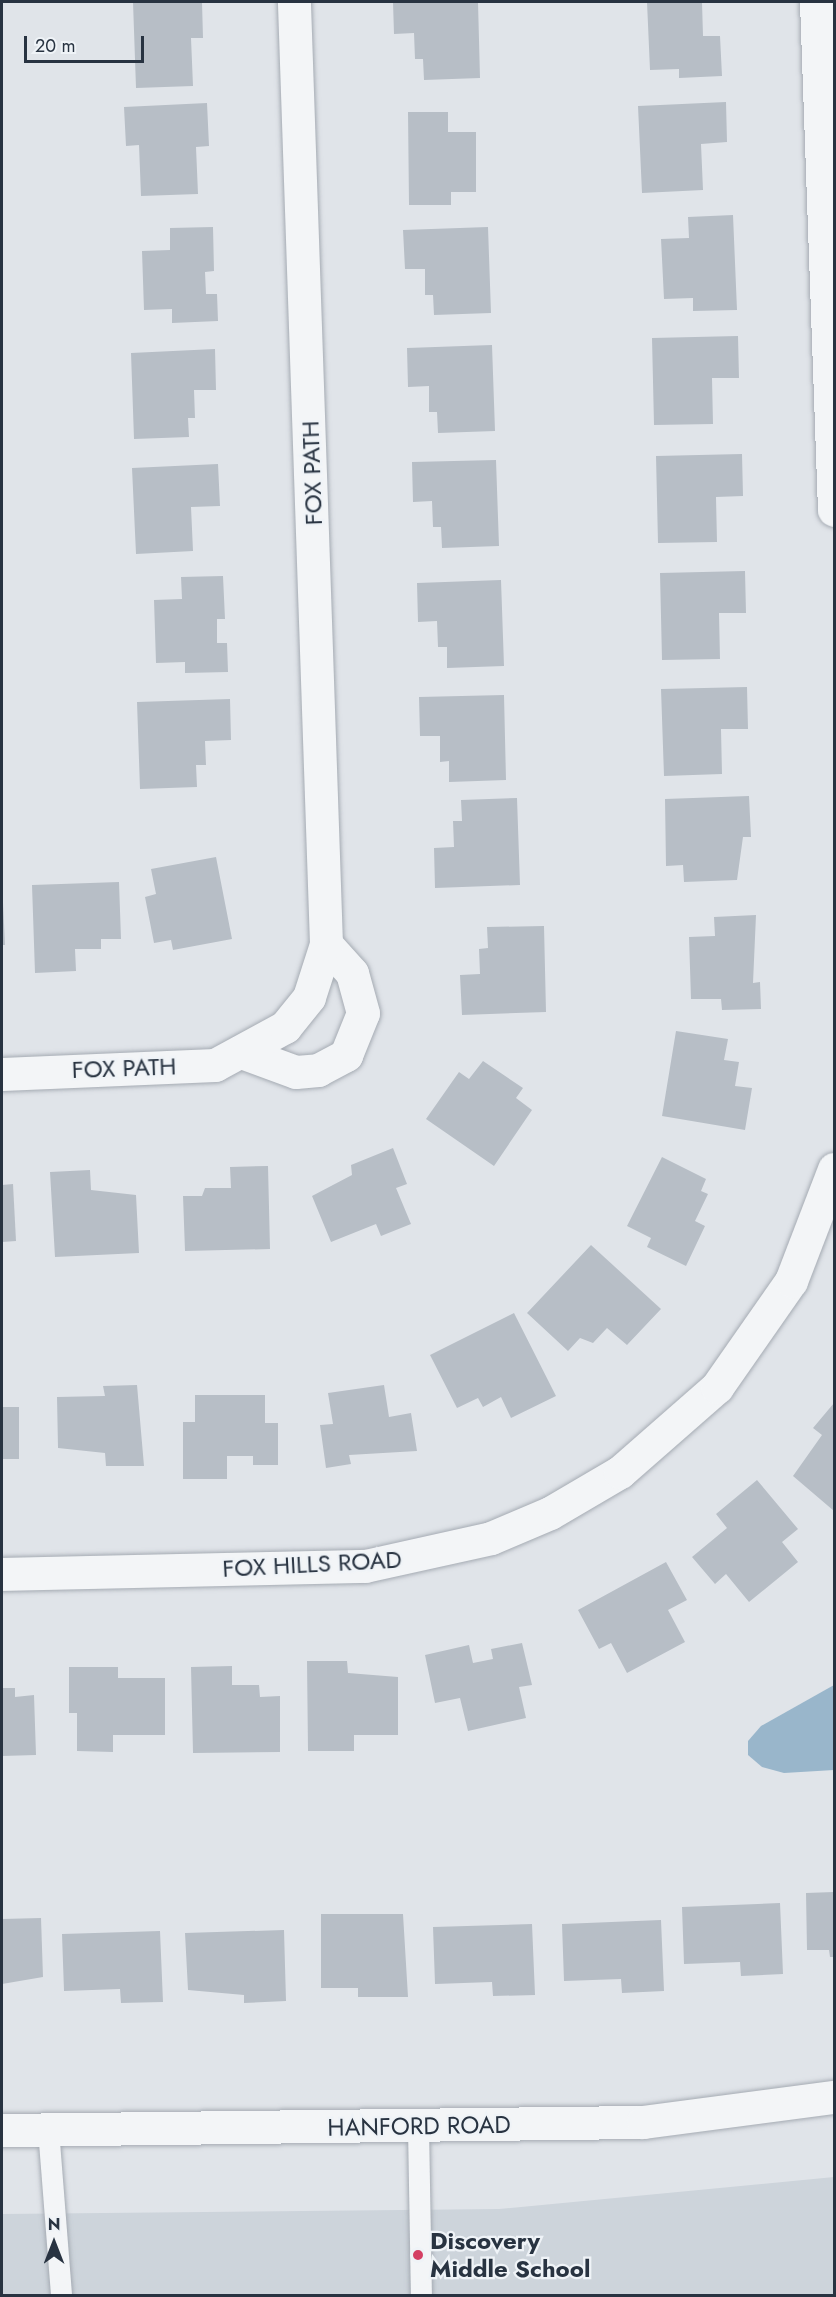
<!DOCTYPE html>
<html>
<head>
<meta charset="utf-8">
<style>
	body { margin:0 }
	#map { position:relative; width:836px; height:2297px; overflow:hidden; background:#e0e4e9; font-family:Jost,sans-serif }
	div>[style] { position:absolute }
	.built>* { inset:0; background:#cdd4db }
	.water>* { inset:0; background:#99b6cb }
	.building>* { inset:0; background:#b7bec6; transform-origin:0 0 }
	.roads { filter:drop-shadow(0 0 2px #a5abb3) drop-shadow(0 0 2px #a5abb3) }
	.lane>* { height:21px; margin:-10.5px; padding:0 10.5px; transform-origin:10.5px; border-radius:10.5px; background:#f3f5f7 }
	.street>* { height:33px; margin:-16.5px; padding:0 16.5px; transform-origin:16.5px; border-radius:16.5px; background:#f3f5f7 }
	.dots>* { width:16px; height:16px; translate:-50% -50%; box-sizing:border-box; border:3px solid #eff3f7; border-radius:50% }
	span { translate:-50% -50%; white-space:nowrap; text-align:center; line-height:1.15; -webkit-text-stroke:4.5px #eff3f7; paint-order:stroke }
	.street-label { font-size:24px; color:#283341 }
	.poi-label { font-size:24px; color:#283341; font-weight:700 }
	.left { translate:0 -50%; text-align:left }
	.frame { position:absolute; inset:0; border:3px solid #283341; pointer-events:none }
	.north { position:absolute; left:24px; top:2213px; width:60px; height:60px; -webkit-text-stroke:4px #eff3f7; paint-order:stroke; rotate:0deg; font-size:16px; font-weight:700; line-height:24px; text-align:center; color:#283341 }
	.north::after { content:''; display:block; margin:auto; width:21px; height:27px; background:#283341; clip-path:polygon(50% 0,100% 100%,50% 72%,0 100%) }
	.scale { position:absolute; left:24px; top:36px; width:120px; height:27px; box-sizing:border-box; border:3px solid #283341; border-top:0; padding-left:8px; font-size:18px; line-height:21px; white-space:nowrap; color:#283341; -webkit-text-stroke:4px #eff3f7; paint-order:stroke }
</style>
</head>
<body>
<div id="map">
	<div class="built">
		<i style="clip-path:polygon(834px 2177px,834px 2295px,2px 2295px,2px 2214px,499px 2209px)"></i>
	</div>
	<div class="water">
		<i style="clip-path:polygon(834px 1685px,834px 1770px,784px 1773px,762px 1767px,748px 1755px,748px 1741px,761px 1726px)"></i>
	</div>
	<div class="building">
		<i style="clip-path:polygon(133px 2px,202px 2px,203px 38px,191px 38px,193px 86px,136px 88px)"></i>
		<i style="clip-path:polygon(393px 2px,478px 2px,480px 78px,424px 80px,423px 59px,415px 59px,414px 33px,394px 34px)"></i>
		<i style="clip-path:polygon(647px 2px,702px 2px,703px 36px,720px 36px,722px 76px,679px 78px,679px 69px,650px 70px)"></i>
		<i style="clip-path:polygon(726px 102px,727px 142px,701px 144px,703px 190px,642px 193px,638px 106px)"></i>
		<i style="clip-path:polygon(207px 103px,209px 146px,196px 147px,198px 194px,141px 196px,139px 145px,126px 146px,124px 107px)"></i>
		<i style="clip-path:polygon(408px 112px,448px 112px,448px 132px,476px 132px,476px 192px,451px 192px,451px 205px,409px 205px)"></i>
		<i style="clip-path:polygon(733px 215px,737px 310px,693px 311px,693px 298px,664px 299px,661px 239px,689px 238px,688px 217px)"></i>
		<i style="clip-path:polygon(213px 227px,214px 271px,205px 272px,206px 294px,217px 294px,218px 321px,172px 323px,172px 309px,144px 310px,142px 251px,170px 250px,170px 228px)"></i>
		<i style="clip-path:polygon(488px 227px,491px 313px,434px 315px,433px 295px,425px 295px,425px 269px,405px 269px,403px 230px)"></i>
		<i style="clip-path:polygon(738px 336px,739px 378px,712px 378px,713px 424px,654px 425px,652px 338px)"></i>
		<i style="clip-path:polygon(492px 345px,495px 431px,438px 433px,437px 412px,429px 412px,429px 386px,408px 387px,407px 348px)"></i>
		<i style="clip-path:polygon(215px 349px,216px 390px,194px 390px,195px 418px,188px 418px,189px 437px,134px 439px,131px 353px)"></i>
		<i style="clip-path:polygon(742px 454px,743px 496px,716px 497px,717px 542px,658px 543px,656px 456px)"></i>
		<i style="clip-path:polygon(496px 460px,499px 546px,442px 548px,441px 527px,433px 527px,432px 501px,413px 502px,412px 462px)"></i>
		<i style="clip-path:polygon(218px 464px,220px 506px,191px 507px,193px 551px,136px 554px,132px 468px)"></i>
		<i style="clip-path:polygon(745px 571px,746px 613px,719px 613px,720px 659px,662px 660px,660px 573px)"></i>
		<i style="clip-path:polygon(223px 576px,225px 619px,217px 619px,217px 643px,227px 643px,228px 672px,185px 673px,185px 662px,156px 663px,154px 600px,182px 599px,181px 577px)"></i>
		<i style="clip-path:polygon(501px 580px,504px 666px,447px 668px,447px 647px,438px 647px,437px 621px,418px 622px,417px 583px)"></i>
		<i style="clip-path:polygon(747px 687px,748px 729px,721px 729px,722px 774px,664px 776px,661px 689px)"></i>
		<i style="clip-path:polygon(504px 695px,506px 780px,449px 782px,449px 761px,440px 762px,440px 736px,420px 736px,419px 697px)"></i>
		<i style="clip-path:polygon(230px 699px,231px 740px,205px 741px,206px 765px,196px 765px,197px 787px,140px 789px,137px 702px)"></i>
		<i style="clip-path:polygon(749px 796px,751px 837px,743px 837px,737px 880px,684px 882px,683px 865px,666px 866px,665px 799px)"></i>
		<i style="clip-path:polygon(517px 798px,520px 885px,435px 888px,434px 848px,454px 847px,453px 821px,462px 821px,461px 800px)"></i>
		<i style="clip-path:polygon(216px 857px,232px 939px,173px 950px,171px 940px,154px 943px,145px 897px,156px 894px,151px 869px)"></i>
		<i style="clip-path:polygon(119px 882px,121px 939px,101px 939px,101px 949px,75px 949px,76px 971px,35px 973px,32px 885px)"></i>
		<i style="clip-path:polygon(2px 903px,3px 903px,5px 945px,2px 945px)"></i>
		<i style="clip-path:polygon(756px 915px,753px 983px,760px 982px,761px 1009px,722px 1010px,721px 999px,691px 999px,689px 937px,715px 936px,714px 917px)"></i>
		<i style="clip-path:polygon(544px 926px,546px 1012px,462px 1015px,460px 975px,480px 974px,479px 949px,488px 948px,487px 927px)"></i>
		<i style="clip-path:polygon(676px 1031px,728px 1039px,724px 1060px,739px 1062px,735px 1086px,752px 1088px,745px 1130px,662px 1116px)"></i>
		<i style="clip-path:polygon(483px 1061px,523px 1088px,516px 1098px,532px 1110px,494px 1166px,426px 1119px,459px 1072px,469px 1079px)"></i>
		<i style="clip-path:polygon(393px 1148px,407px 1184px,396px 1188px,411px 1224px,381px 1236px,376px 1224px,331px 1242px,312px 1196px,352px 1175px,351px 1165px)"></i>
		<i style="clip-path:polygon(662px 1157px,706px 1179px,701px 1191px,708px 1194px,695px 1221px,705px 1226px,686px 1266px,647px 1247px,651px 1238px,627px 1226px)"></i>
		<i style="clip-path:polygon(268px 1166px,270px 1249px,185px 1251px,183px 1196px,202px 1196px,205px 1188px,231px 1188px,230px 1167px)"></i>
		<i style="clip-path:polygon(90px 1170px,91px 1190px,136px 1195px,139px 1253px,55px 1257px,50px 1172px)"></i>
		<i style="clip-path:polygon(13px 1184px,16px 1241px,2px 1242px,2px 1185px)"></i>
		<i style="clip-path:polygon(591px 1245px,661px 1309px,627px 1345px,607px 1328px,593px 1343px,580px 1338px,568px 1351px,527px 1313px)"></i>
		<i style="clip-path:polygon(514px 1313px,556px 1396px,511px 1418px,501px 1397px,483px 1407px,478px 1398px,457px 1408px,430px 1355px)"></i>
		<i style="clip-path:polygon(137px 1385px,144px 1466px,106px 1466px,105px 1453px,58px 1448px,57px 1397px,105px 1396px,103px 1386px)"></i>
		<i style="clip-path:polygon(384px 1385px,389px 1417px,411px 1413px,417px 1451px,349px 1455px,351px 1464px,326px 1468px,320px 1425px,333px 1424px,328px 1393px)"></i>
		<i style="clip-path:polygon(195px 1395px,265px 1395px,265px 1423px,278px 1423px,278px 1465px,253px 1465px,253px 1456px,227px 1456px,227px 1479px,183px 1479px,183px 1422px,195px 1422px)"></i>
		<i style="clip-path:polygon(834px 1403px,834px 1511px,793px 1476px,822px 1435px,813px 1428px)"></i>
		<i style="left:2px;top:1407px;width:17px;height:52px"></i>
		<i style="clip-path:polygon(757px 1480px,798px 1529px,782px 1542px,798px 1562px,749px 1602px,726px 1574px,715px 1584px,692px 1557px,727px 1528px,716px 1514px)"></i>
		<i style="clip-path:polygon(666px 1562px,687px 1600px,668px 1610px,685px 1642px,627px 1673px,611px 1643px,599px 1649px,578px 1610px)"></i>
		<i style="clip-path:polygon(522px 1643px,532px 1685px,519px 1687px,526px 1718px,468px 1731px,460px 1698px,435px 1703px,425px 1655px,469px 1645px,473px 1663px,493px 1659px,491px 1649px)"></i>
		<i style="clip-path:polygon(307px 1661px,347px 1661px,348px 1673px,398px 1677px,398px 1735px,354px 1735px,354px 1751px,308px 1751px)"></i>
		<i style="clip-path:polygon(232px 1666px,232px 1685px,259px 1685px,260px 1697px,280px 1696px,280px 1752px,193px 1753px,191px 1667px)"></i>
		<i style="clip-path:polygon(69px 1667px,118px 1667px,118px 1678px,165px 1678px,165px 1735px,113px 1735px,113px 1752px,77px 1751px,77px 1713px,69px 1713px)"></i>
		<i style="clip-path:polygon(2px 1688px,15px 1688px,15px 1697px,34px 1695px,36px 1755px,2px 1756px)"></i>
		<i style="clip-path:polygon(834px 1892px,834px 1957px,830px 1957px,829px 1950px,807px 1950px,806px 1893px)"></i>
		<i style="clip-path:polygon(780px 1903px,783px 1974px,741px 1976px,740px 1962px,684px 1964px,682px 1907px)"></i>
		<i style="clip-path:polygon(321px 1914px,403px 1914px,408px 1997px,358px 1997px,358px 1988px,321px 1988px)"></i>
		<i style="clip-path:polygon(41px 1918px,43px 1977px,2px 1984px,2px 1919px)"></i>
		<i style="clip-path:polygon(661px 1920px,664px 1991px,622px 1993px,621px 1979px,564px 1981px,562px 1924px)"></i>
		<i style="clip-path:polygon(532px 1924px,535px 1995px,493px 1996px,492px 1982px,435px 1984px,433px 1927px)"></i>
		<i style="clip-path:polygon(284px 1930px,286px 2001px,244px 2003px,244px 1995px,188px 1990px,185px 1933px)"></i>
		<i style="clip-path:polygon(160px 1931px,163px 2002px,121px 2003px,120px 1989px,64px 1991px,62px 1934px)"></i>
	</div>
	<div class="roads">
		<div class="lane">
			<i style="left:418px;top:2127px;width:169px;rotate:89deg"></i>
			<i style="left:48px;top:2129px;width:168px;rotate:85.5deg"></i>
		</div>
		<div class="street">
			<i style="left:816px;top:2px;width:508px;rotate:87.97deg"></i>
			<i style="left:244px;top:1053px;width:55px;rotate:20.1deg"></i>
			<i style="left:296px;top:1072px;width:22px;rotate:-5deg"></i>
			<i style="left:318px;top:1070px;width:32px;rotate:-28deg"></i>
			<i style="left:346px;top:1055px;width:45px;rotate:-68deg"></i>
			<i style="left:363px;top:1013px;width:41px;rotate:-105.4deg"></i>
			<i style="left:352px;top:973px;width:39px;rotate:-132deg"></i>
			<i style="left:2px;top:1074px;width:213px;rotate:-2.4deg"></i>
			<i style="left:215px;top:1065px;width:80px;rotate:-28.5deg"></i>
			<i style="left:285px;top:1027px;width:38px;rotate:-51deg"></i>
			<i style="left:309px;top:997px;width:56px;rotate:-72.2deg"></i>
			<i style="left:326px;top:944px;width:943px;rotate:-91.95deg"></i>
			<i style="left:2px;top:1574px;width:363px;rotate:-1.3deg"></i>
			<i style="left:365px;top:1566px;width:129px;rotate:-12.5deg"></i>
			<i style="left:491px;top:1538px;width:64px;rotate:-23deg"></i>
			<i style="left:550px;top:1513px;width:81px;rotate:-30.4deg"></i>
			<i style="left:620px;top:1472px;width:129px;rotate:-41.2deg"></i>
			<i style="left:717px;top:1387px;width:129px;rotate:-55.1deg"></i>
			<i style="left:791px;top:1281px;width:120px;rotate:-69deg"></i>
			<i style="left:2px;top:2130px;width:641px;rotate:-0.72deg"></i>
			<i style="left:643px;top:2122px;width:193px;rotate:-7.5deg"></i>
		</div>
	</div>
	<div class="dots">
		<i style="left:418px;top:2255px;background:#d43f63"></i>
	</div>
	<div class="street-label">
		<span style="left:312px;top:473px;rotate:-92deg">FOX PATH</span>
		<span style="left:124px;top:1068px;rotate:-2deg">FOX PATH</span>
		<span style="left:312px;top:1564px;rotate:-3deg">FOX HILLS ROAD</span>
		<span style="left:419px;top:2126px;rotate:-1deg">HANFORD ROAD</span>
	</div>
	<div class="poi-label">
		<span class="left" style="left:430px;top:2255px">Discovery<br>Middle School</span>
	</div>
	<div class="frame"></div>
	<div class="north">N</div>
	<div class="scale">20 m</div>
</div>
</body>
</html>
